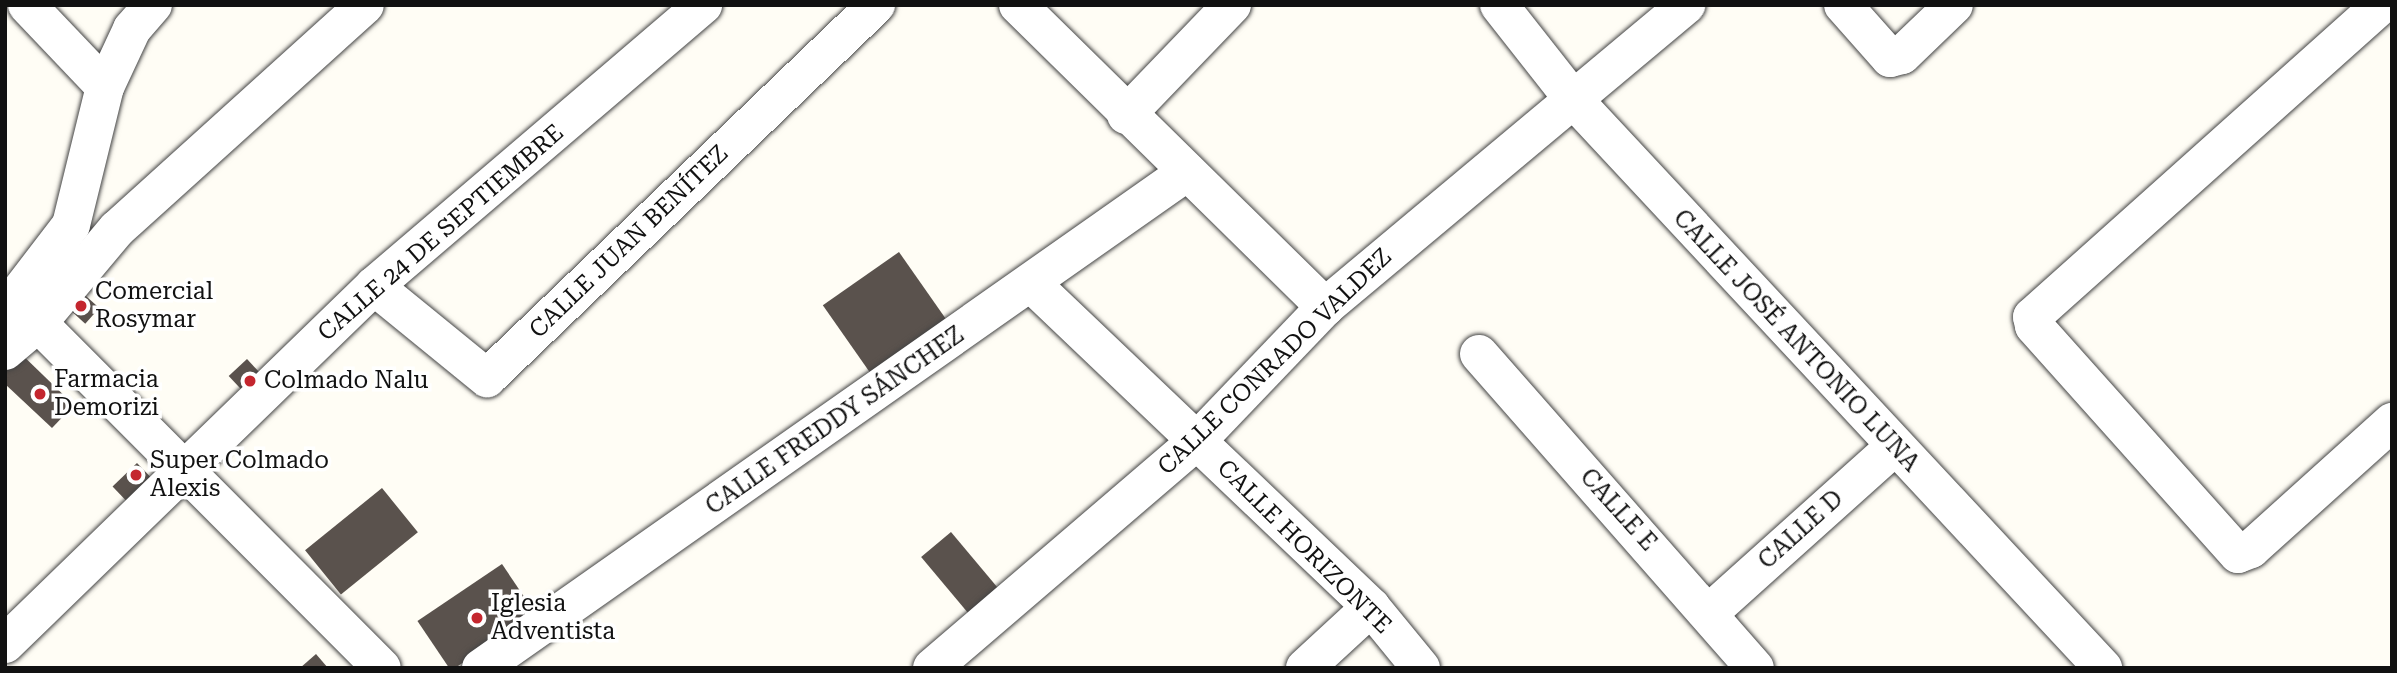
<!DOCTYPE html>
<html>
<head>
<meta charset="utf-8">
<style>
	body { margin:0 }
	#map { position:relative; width:2397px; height:673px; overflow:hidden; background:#fffdf5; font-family:"Roboto Serif",serif }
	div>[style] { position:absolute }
	.building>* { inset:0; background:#5a524d; transform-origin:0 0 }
	.roads { filter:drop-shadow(0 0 2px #444) drop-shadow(0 0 2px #444) }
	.street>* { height:38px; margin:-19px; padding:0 19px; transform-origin:19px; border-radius:19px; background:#fff }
	.dots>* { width:19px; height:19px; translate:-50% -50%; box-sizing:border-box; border:4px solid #fff; border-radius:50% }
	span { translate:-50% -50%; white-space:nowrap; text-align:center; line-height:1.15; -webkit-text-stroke:7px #fff; paint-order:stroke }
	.street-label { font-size:24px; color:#111 }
	.poi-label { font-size:24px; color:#111 }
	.left { translate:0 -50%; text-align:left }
	.frame { position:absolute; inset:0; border:7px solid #111; pointer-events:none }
</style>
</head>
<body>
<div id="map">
	<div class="building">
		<i style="left:899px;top:252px;width:98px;height:93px;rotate:55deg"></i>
		<i style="left:77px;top:288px;width:30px;height:21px;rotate:42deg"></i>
		<i style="clip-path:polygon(13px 346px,74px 405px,52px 428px,5px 384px,5px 354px)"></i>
		<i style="left:247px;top:359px;width:37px;height:25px;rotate:47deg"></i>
		<i style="left:137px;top:463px;width:32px;height:34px;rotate:46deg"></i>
		<i style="left:382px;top:488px;width:57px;height:99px;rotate:51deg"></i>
		<i style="left:951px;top:532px;width:75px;height:39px;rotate:50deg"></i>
		<i style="left:502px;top:564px;width:60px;height:102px;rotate:56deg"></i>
		<i style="clip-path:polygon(316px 654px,328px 668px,300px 668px)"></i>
	</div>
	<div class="roads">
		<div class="street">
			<i style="left:27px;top:5px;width:113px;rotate:46.4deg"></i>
			<i style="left:1018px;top:5px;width:431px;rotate:44.5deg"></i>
			<i style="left:1499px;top:5px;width:120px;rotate:51.8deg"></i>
			<i style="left:1573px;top:99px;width:778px;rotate:47.03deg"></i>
			<i style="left:1843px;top:5px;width:71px;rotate:48.4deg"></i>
			<i style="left:1890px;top:58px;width:12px;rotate:-14deg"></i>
			<i style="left:1902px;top:55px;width:72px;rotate:-43.9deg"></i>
			<i style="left:2381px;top:5px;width:468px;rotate:138.2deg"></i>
			<i style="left:2032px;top:317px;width:9px;rotate:77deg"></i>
			<i style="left:2034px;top:326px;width:306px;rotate:48.2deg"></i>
			<i style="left:2238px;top:554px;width:14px;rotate:-21deg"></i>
			<i style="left:2251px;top:549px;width:190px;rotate:-42deg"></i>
			<i style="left:1126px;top:115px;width:153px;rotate:-46.1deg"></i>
			<i style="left:1032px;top:284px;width:468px;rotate:43.6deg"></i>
			<i style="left:1371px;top:607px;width:79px;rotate:50.7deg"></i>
			<i style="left:374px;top:286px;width:146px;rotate:39.2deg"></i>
			<i style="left:487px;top:378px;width:539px;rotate:-43.8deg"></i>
			<i style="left:5px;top:311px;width:108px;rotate:-52.5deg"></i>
			<i style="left:71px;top:225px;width:142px;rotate:-76.2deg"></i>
			<i style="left:105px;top:87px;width:64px;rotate:-65deg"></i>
			<i style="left:132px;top:29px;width:32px;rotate:-49deg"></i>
			<i style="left:5px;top:314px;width:34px;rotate:15deg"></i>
			<i style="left:38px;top:323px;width:487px;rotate:45.1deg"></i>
			<i style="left:5px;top:351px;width:43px;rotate:-40.3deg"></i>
			<i style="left:38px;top:323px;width:123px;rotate:-50deg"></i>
			<i style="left:117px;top:229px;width:334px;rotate:-42.1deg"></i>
			<i style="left:1479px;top:354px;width:418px;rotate:48.7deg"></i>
			<i style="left:1709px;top:613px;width:247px;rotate:-41.9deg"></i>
			<i style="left:5px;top:644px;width:514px;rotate:-44.13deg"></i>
			<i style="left:374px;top:286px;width:433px;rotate:-40.5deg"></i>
			<i style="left:481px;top:668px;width:863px;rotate:-35.09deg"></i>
			<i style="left:932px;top:668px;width:349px;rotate:-40.6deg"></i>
			<i style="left:1197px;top:441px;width:185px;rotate:-46.3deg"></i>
			<i style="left:1325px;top:307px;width:471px;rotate:-39.9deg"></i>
			<i style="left:1305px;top:668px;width:90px;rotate:-42.7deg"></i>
		</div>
	</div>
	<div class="dots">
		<i style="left:81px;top:306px;background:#c4262e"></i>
		<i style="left:250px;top:381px;background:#c4262e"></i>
		<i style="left:40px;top:394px;background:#c4262e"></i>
		<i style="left:136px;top:475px;background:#c4262e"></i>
		<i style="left:477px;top:618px;background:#c4262e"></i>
	</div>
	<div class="street-label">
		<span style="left:441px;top:233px;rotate:-41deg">CALLE 24 DE SEPTIEMBRE</span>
		<span style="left:629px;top:242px;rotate:-44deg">CALLE JUAN BENÍTEZ</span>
		<span style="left:1796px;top:341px;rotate:47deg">CALLE JOSÉ ANTONIO LUNA</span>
		<span style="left:1275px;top:362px;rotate:-44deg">CALLE CONRADO VALDEZ</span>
		<span style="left:835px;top:421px;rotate:-35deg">CALLE FREDDY SÁNCHEZ</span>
		<span style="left:1618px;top:510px;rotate:48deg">CALLE E</span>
		<span style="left:1801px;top:530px;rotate:-42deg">CALLE D</span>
		<span style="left:1304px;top:547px;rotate:45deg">CALLE HORIZONTE</span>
	</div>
	<div class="poi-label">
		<span class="left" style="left:95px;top:306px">Comercial<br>Rosymar</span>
		<span class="left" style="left:54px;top:394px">Farmacia<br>Demorizi</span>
		<span class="left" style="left:264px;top:381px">Colmado Nalu</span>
		<span class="left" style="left:150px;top:475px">Super Colmado<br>Alexis</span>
		<span class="left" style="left:491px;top:618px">Iglesia<br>Adventista</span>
	</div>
	<div class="frame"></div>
</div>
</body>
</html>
